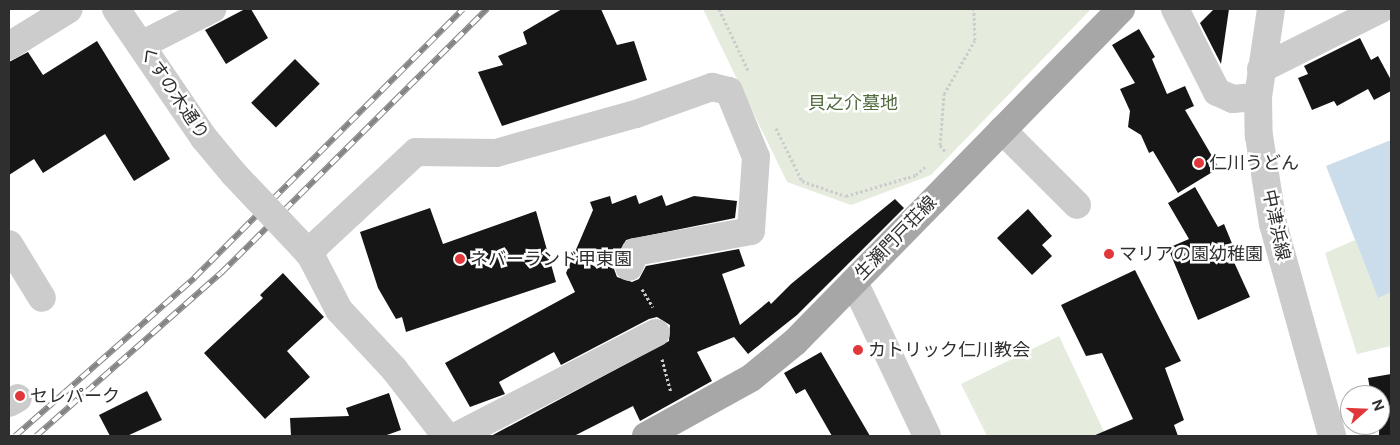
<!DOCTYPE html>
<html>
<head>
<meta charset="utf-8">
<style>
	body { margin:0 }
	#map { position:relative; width:1400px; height:445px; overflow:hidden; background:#fff; font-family:"Public Sans","Noto Sans JP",sans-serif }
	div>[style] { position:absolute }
	.green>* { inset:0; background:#e5ecde }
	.water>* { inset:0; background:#cbddeb }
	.building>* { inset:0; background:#161616; transform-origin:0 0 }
	.path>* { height:3px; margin-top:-1.5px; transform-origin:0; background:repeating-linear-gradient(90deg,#ccc 0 2.5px,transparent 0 5px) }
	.minor>* { height:28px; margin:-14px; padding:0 14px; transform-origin:14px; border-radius:14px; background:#ccc }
	.major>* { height:28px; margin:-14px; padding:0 14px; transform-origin:14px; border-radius:14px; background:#a7a7a7 }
	.rail>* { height:5.5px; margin-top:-2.75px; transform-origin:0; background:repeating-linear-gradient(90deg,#fff 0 11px,#848484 0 22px); box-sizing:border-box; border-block:1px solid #848484 }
	.minor-bridge>* { height:28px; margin:-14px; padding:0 14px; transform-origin:14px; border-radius:14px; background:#ccc }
	.dots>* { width:14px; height:14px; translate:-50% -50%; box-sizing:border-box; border:2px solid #fff; border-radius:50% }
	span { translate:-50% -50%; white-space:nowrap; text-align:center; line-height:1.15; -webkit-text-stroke:5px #fff; paint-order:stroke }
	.street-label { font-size:18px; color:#2f2f2f }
	.park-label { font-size:18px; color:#506a3e }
	.poi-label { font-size:18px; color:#2f2f2f }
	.left { translate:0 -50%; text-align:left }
	.frame { position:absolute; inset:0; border:10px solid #2f2f2f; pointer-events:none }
	.north { position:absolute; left:1340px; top:385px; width:50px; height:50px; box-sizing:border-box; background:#fff; border:1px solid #acacac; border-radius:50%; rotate:70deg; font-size:14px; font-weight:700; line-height:20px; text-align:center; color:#2f2f2f }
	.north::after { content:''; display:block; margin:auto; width:18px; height:22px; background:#e1373b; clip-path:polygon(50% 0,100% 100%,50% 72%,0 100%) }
</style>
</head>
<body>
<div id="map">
	<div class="green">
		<i style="clip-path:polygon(703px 9px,1091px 9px,931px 175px,851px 205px,787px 182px)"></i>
		<i style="clip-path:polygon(1355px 240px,1378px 297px,1391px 292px,1391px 346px,1357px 354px,1325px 253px)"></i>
		<i style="clip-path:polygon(1059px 336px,1106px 436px,987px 436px,961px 384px)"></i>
	</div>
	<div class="water">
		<i style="clip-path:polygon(1391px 140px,1391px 292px,1378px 298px,1326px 166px)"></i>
	</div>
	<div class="building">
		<i style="clip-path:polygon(245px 9px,251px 9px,268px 38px,226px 64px,205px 30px)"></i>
		<i style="clip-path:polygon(562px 9px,601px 9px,617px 45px,634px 41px,647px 80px,502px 126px,478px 72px,503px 65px,498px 56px,527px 44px,523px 32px)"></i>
		<i style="clip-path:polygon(1214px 9px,1229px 9px,1221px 64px,1200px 23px)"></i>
		<i style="clip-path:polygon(1139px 29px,1155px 57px,1152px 59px,1167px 94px,1185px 86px,1194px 106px,1185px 110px,1219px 168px,1178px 193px,1153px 151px,1149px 153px,1141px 135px,1128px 127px,1130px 111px,1120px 89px,1135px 83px,1112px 45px)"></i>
		<i style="clip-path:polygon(1360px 38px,1371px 60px,1378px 56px,1391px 80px,1391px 91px,1374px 100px,1368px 89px,1337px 106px,1334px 101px,1312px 110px,1298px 78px,1308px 74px,1304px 66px)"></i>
		<i style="clip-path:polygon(97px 41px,170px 159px,134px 181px,105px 134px,43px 173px,34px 159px,9px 175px,9px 62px,28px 52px,43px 75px)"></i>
		<i style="left:295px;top:59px;width:35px;height:62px;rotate:45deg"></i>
		<i style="clip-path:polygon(1195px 187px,1218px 227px,1224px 224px,1238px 258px,1233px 260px,1250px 297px,1198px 320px,1168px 248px,1189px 239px,1168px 203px)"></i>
		<i style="clip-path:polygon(636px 195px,639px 204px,662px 195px,666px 206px,694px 196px,737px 201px,735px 218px,626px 240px,614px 269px,617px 277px,632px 282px,639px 279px,646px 266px,739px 249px,745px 266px,722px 274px,740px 325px,769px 301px,771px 304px,791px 284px,895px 199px,904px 208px,797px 315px,748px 354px,734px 337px,697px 352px,712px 381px,640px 421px,633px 406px,574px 436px,491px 436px,669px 341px,670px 325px,657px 317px,649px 319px,561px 365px,554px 352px,499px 382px,505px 394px,470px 407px,445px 363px,575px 292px,566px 273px,593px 210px,590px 202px,610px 196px,612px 204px)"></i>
		<i style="clip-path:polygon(430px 208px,443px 244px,536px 211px,556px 282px,406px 332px,402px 317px,396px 319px,378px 288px,360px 232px)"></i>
		<i style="clip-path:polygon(1028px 209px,1052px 236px,1042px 245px,1052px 256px,1032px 275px,997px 238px)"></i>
		<i style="clip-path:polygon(1135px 270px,1181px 361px,1165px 368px,1184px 420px,1174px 425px,1178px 436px,1093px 436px,1133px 419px,1102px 353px,1086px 356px,1061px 305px)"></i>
		<i style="clip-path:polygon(283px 273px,324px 317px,287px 351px,310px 377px,265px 419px,204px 353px,263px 298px,260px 295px)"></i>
		<i style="clip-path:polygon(821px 352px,870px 436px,832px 436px,805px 389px,796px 394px,784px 373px)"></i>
		<i style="clip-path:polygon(1391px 374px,1391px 436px,1379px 436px,1380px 395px,1371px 395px,1368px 378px)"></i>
		<i style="clip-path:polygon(147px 391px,162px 420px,127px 436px,110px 436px,99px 415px)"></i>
		<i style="clip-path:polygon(389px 393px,401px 430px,384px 436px,291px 436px,290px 418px,349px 416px,346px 408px)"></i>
	</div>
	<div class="path">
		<i style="left:719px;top:9px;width:68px;rotate:64.6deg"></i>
		<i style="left:776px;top:128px;width:59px;rotate:63.9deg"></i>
		<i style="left:802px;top:181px;width:46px;rotate:18.8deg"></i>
		<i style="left:846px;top:196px;width:73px;rotate:-16.7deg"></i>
		<i style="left:916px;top:175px;width:12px;rotate:-42deg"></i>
		<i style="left:945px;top:151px;width:8px;rotate:-130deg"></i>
		<i style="left:940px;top:145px;width:51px;rotate:-85.5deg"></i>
		<i style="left:944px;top:94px;width:62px;rotate:-60.1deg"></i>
		<i style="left:975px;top:40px;width:31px;rotate:-92deg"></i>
		<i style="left:642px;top:289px;width:21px;rotate:59deg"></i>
		<i style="left:662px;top:359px;width:34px;rotate:75deg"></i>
	</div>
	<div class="minor">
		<i style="left:116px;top:9px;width:156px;rotate:55.7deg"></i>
		<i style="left:204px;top:138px;width:47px;rotate:50.2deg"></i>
		<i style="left:1175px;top:9px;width:93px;rotate:63.2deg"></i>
		<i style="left:1217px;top:92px;width:17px;rotate:24deg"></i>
		<i style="left:1233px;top:99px;width:25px;rotate:-5deg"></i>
		<i style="left:1271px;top:9px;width:89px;rotate:98.4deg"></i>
		<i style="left:1258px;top:97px;width:39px;rotate:89deg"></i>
		<i style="left:1259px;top:136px;width:89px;rotate:81deg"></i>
		<i style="left:1273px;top:224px;width:220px;rotate:74.4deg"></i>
		<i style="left:141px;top:45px;width:80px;rotate:-26.9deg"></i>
		<i style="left:9px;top:46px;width:70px;rotate:-31.7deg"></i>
		<i style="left:1261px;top:69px;width:134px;rotate:-26.6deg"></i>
		<i style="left:1002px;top:130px;width:106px;rotate:45deg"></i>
		<i style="left:9px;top:244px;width:63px;rotate:58.6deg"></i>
		<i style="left:302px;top:246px;width:13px;rotate:48deg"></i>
		<i style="left:311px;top:256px;width:61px;rotate:62.6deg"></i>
		<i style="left:339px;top:310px;width:81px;rotate:47deg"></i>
		<i style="left:394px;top:369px;width:85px;rotate:52.2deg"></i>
		<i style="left:311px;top:256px;width:11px;rotate:-68deg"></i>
		<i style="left:315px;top:246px;width:138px;rotate:-42.9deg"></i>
		<i style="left:416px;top:152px;width:80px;rotate:0.7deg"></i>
		<i style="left:496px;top:153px;width:145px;rotate:-15.6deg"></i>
		<i style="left:636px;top:114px;width:81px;rotate:-19.6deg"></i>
		<i style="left:712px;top:87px;width:17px;rotate:13deg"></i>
		<i style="left:729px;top:91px;width:71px;rotate:67.8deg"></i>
		<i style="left:756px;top:157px;width:74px;rotate:93.9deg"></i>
		<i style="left:751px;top:231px;width:118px;rotate:169.7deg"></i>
		<i style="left:635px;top:252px;width:16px;rotate:112deg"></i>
		<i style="left:854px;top:282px;width:170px;rotate:64.6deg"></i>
		<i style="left:9px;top:403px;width:10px;rotate:-29deg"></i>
		<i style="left:457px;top:436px;width:224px;rotate:-27.4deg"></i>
	</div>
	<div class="major">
		<i style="left:646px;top:436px;width:120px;rotate:-28.9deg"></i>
		<i style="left:751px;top:378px;width:57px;rotate:-39.3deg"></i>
		<i style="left:795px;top:342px;width:466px;rotate:-45.6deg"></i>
	</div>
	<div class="rail">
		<i style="left:15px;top:436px;width:239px;rotate:-41.4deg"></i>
		<i style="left:194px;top:278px;width:380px;rotate:-45deg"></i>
		<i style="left:36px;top:436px;width:247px;rotate:-41.4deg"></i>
		<i style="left:221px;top:273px;width:375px;rotate:-44.8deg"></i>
	</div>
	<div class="minor-bridge">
		<i style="left:234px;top:174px;width:99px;rotate:46.6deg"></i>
	</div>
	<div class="dots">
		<i style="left:1199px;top:163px;background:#e1373b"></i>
		<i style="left:1109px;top:254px;background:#e1373b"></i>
		<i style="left:460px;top:259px;background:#e1373b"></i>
		<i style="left:858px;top:350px;background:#e1373b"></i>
		<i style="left:20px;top:396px;background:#e1373b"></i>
	</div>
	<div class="street-label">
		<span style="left:174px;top:93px;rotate:56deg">くすの木通り</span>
		<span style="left:1276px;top:225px;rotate:78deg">中津浜線</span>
		<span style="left:896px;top:238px;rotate:-46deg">生瀬門戸荘線</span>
	</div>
	<div class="park-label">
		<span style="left:853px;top:103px">貝之介墓地</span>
	</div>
	<div class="poi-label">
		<span class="left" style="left:1209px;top:163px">仁川うどん</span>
		<span class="left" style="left:1119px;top:254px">マリアの園幼稚園</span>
		<span class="left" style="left:470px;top:259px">ネバーランド甲東園</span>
		<span class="left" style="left:868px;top:350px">カトリック仁川教会</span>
		<span class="left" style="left:30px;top:396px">セレパーク</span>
	</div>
	<div class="frame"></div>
	<div class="north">N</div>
</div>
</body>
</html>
